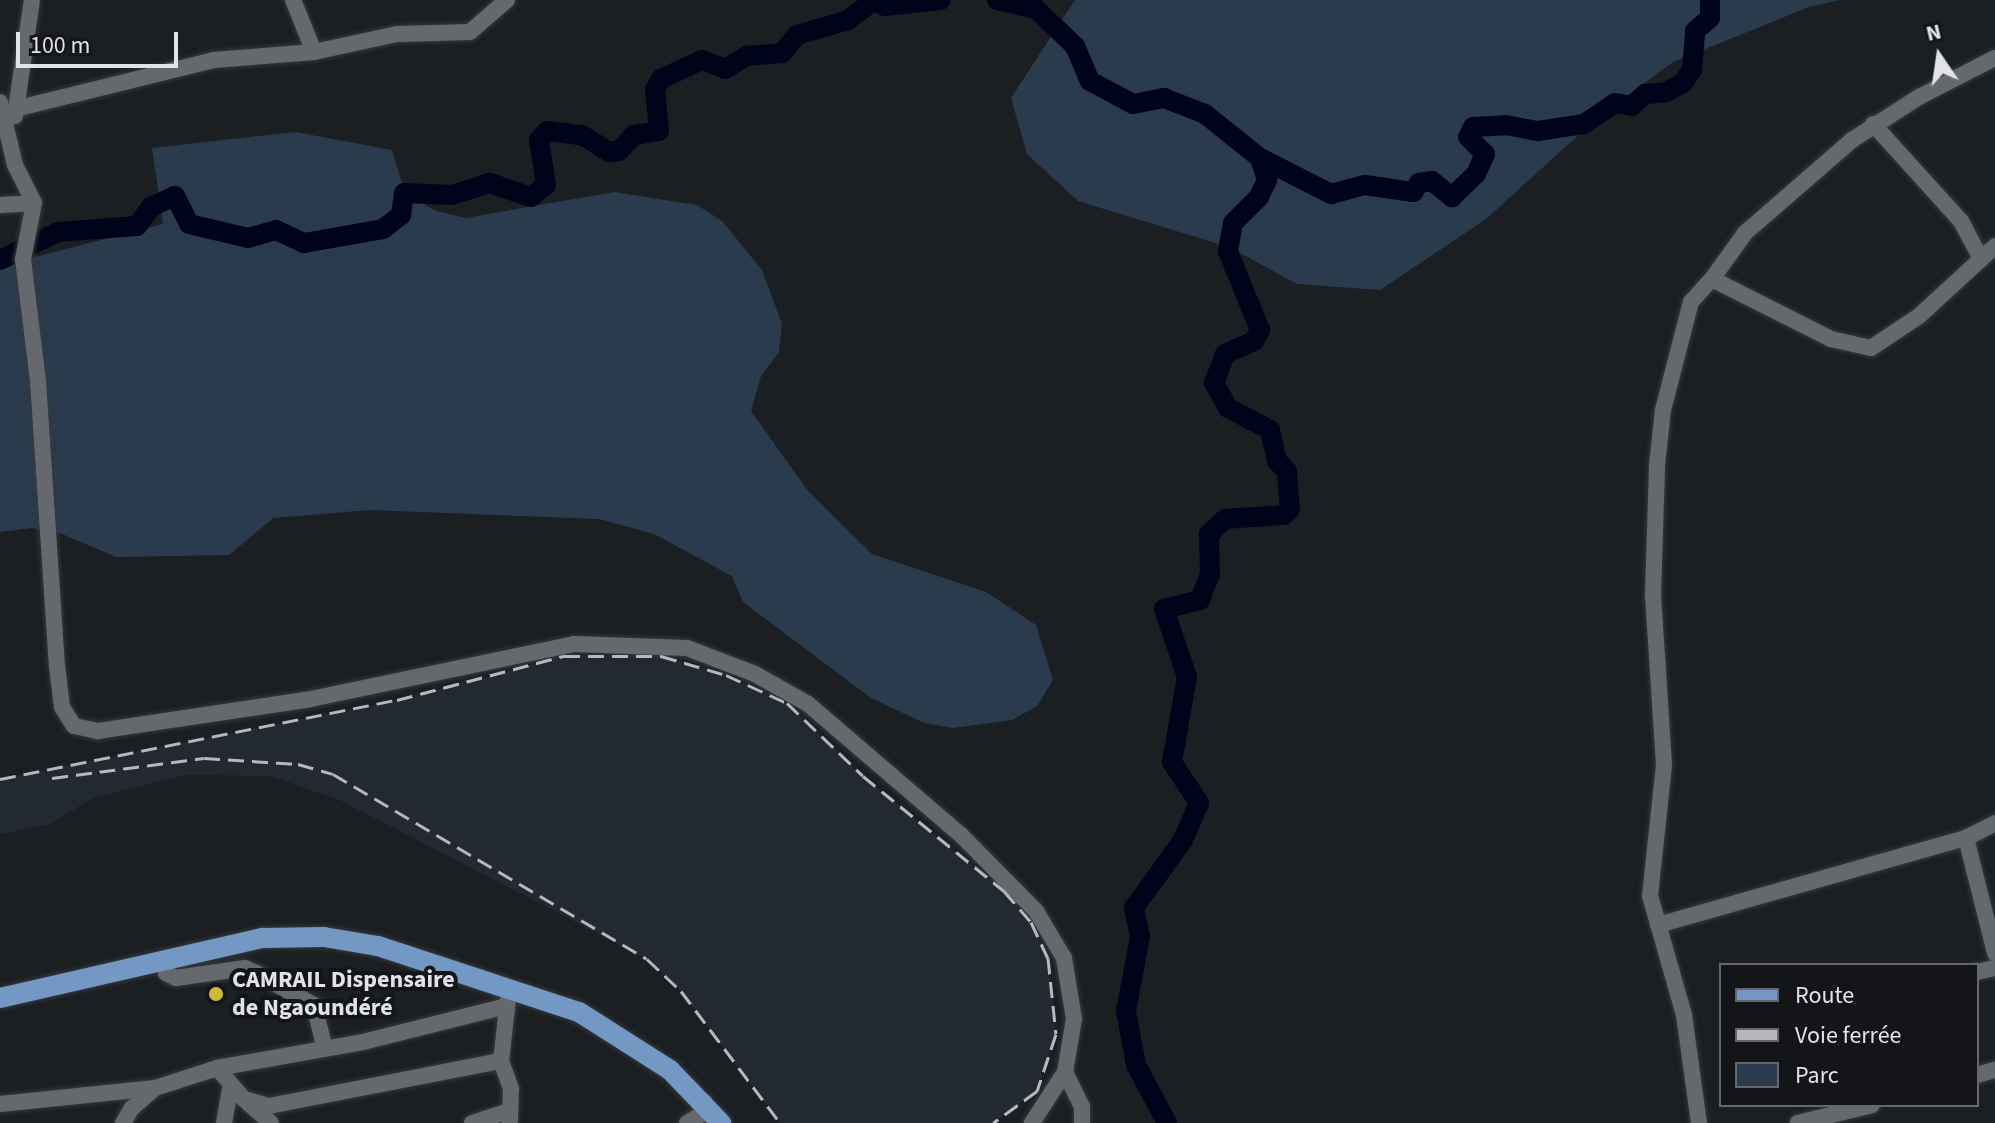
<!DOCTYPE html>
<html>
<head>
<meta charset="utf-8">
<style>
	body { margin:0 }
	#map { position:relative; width:1995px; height:1123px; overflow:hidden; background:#1c1f22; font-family:"Source Sans 3",sans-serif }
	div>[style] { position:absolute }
	.built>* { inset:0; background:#222931 }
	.green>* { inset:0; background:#2a3b4e }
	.river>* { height:20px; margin:-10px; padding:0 10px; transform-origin:10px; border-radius:10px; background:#00041a }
	.roads { filter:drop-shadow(0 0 2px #36393c) drop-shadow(0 0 2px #36393c) }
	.minor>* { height:16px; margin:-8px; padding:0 8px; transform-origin:8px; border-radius:8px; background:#65686d }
	.major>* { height:20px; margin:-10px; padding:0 10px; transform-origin:10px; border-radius:10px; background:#7298c3 }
	.rail>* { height:3px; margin-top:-1.5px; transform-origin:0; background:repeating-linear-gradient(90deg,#b6b8bb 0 16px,transparent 0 24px) }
	.dots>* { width:22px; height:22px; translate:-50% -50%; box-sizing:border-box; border:4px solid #131519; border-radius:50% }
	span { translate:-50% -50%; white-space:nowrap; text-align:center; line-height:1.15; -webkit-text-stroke:8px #131519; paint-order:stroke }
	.poi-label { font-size:24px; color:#e1e3e6; font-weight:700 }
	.left { translate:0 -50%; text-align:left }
	.legend { position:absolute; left:1719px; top:963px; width:260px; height:144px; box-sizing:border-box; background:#131519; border:2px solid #65676b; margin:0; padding:10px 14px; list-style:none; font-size:24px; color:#e1e3e6 }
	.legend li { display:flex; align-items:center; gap:16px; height:40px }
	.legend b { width:40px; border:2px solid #65676b }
	.north { position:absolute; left:1899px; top:16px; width:80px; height:80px; -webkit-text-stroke:6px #131519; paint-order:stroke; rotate:347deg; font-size:22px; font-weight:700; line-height:32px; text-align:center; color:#e1e3e6 }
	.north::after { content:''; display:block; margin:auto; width:28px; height:36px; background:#e1e3e6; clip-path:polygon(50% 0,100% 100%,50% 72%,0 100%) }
	.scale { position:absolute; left:16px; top:32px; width:162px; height:36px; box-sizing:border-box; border:4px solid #e1e3e6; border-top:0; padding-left:10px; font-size:24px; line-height:28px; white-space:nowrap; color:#e1e3e6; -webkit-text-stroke:6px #131519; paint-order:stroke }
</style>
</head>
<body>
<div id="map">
	<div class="built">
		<i style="clip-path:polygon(564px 656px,661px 656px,726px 675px,787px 703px,863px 776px,1004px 891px,1031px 922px,1048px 958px,1056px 1034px,1037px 1091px,993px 1123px,780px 1123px,681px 991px,647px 959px,340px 800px,270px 776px,184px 775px,93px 798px,48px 825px,0 834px,0 779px,397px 700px)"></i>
	</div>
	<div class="green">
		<i style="clip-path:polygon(1075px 0,1840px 0,1809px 7px,1673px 62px,1603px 113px,1486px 219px,1380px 290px,1297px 284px,1229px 247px,1078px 201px,1027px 154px,1011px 98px)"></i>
		<i style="clip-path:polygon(295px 132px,392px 150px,405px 193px,436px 211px,466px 218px,614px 192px,697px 205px,722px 221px,762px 270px,782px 324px,779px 352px,761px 376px,751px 411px,808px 491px,872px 554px,986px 592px,1036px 625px,1053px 680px,1037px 706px,1012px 720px,953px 728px,924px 723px,871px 698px,743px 602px,732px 576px,654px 534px,599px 519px,370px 510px,273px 518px,229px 555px,116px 557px,62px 534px,32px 528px,0 532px,0 266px,163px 224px,152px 148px)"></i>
	</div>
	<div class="river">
		<i style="left:997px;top:0;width:40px;rotate:13deg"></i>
		<i style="left:1036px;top:9px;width:54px;rotate:43.5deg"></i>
		<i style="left:1075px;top:46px;width:38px;rotate:67deg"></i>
		<i style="left:1090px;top:81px;width:49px;rotate:28.1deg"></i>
		<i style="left:1133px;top:104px;width:32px;rotate:-11deg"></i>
		<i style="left:1164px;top:98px;width:44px;rotate:21.3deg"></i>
		<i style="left:1205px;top:114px;width:70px;rotate:38.7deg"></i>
		<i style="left:1260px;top:158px;width:80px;rotate:26.9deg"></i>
		<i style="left:1331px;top:194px;width:35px;rotate:-15deg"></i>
		<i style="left:1365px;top:185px;width:49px;rotate:8.3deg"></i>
		<i style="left:1413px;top:192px;width:11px;rotate:-56deg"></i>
		<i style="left:1419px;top:183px;width:13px;rotate:-9deg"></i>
		<i style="left:1432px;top:181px;width:26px;rotate:39deg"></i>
		<i style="left:1452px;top:197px;width:33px;rotate:-44deg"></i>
		<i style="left:1476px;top:174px;width:22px;rotate:-66deg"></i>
		<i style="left:1485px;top:154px;width:24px;rotate:-135deg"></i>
		<i style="left:1468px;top:137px;width:11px;rotate:-63deg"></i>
		<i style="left:1473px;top:127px;width:33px;rotate:-3deg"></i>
		<i style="left:1506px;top:125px;width:33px;rotate:11deg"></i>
		<i style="left:1538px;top:131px;width:47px;rotate:-8.7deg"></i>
		<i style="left:1584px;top:124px;width:37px;rotate:-34deg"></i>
		<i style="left:1615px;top:103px;width:17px;rotate:10deg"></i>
		<i style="left:1632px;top:106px;width:18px;rotate:-43deg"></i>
		<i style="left:1645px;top:94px;width:21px;rotate:-5deg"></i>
		<i style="left:1666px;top:92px;width:19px;rotate:-28deg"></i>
		<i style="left:1683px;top:83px;width:17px;rotate:-57deg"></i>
		<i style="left:1692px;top:69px;width:38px;rotate:-85deg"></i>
		<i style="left:1695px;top:31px;width:20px;rotate:-41deg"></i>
		<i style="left:1710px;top:18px;width:18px;rotate:-90deg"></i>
		<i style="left:0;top:260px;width:64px;rotate:-25.8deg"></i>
		<i style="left:58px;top:232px;width:79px;rotate:-4.3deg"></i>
		<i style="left:137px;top:226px;width:24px;rotate:-54deg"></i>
		<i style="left:151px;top:207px;width:26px;rotate:-25deg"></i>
		<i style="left:175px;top:196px;width:31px;rotate:63deg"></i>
		<i style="left:189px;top:224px;width:61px;rotate:13.3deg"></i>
		<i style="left:248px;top:238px;width:29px;rotate:-16deg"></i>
		<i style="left:276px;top:230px;width:31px;rotate:25deg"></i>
		<i style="left:304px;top:243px;width:80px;rotate:-10deg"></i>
		<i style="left:383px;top:229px;width:23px;rotate:-38deg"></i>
		<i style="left:401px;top:215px;width:22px;rotate:-82deg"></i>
		<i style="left:404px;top:193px;width:48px;rotate:2.4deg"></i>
		<i style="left:452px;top:195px;width:40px;rotate:-18deg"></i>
		<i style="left:490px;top:183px;width:43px;rotate:18.9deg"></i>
		<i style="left:531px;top:197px;width:19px;rotate:-39deg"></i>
		<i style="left:546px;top:185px;width:46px;rotate:-98.8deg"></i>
		<i style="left:539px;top:140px;width:12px;rotate:-48deg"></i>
		<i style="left:547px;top:131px;width:35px;rotate:7deg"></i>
		<i style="left:582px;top:135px;width:32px;rotate:32deg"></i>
		<i style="left:609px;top:152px;width:10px;rotate:-6deg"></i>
		<i style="left:619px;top:151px;width:22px;rotate:-47deg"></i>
		<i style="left:634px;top:135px;width:25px;rotate:-9deg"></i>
		<i style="left:659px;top:131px;width:42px;rotate:-95.4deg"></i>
		<i style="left:655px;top:89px;width:12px;rotate:-59deg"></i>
		<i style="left:661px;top:79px;width:45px;rotate:-24.9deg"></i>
		<i style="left:702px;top:60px;width:25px;rotate:21deg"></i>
		<i style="left:725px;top:69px;width:26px;rotate:-31deg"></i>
		<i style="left:747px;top:56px;width:35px;rotate:-5deg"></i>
		<i style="left:782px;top:53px;width:23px;rotate:-50deg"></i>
		<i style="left:797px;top:35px;width:53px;rotate:-16.4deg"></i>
		<i style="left:848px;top:20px;width:31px;rotate:-37deg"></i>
		<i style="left:873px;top:1px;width:13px;rotate:23deg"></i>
		<i style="left:885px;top:6px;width:56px;rotate:-6.1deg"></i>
		<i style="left:1167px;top:1123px;width:66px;rotate:-118.1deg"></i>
		<i style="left:1136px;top:1065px;width:55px;rotate:-100.5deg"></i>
		<i style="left:1126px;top:1011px;width:75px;rotate:-79.3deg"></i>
		<i style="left:1140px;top:937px;width:30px;rotate:-102deg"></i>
		<i style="left:1134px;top:908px;width:84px;rotate:-54.2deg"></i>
		<i style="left:1183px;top:840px;width:40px;rotate:-66.6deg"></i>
		<i style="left:1199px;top:803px;width:49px;rotate:-123.4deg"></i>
		<i style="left:1172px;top:762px;width:86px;rotate:-80deg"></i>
		<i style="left:1187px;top:677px;width:72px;rotate:-108.7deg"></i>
		<i style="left:1164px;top:609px;width:37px;rotate:-14deg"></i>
		<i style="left:1200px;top:600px;width:28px;rotate:-69deg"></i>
		<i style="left:1210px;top:574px;width:40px;rotate:-91.4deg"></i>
		<i style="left:1209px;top:534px;width:22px;rotate:-43deg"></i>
		<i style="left:1225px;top:519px;width:59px;rotate:-3.9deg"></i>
		<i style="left:1284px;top:515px;width:8px;rotate:-45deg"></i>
		<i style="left:1290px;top:509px;width:38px;rotate:-95deg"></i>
		<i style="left:1287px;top:471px;width:14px;rotate:-135deg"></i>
		<i style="left:1277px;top:461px;width:32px;rotate:-103deg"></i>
		<i style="left:1270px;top:430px;width:47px;rotate:-152.4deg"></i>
		<i style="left:1228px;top:408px;width:29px;rotate:-119deg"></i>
		<i style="left:1214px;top:383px;width:31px;rotate:-69deg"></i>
		<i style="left:1225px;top:354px;width:32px;rotate:-24deg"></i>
		<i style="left:1254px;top:341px;width:13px;rotate:-61deg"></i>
		<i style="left:1260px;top:330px;width:85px;rotate:-112.1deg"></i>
		<i style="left:1228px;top:251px;width:28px;rotate:-80deg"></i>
		<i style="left:1233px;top:223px;width:37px;rotate:-45deg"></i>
		<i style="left:1259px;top:197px;width:19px;rotate:-65deg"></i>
		<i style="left:1267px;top:180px;width:23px;rotate:-108deg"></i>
	</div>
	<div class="roads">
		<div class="minor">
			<i style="left:293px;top:0;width:56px;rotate:68deg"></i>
			<i style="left:0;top:102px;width:65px;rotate:76.6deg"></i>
			<i style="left:15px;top:165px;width:42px;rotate:63.4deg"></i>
			<i style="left:34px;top:203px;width:57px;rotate:101.1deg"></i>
			<i style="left:23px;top:259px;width:123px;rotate:83deg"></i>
			<i style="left:38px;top:381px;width:286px;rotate:86.2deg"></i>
			<i style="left:57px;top:666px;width:41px;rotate:83deg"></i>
			<i style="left:62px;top:707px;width:22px;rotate:58deg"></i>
			<i style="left:74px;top:726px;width:25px;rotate:12deg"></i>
			<i style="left:98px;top:731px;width:210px;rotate:-8.5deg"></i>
			<i style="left:306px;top:700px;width:274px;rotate:-11.8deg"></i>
			<i style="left:574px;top:644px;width:113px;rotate:2deg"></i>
			<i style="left:687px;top:648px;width:73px;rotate:20.9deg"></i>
			<i style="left:755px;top:674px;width:61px;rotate:29.5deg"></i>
			<i style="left:808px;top:704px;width:201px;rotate:40.6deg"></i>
			<i style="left:961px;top:835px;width:107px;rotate:45.4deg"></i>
			<i style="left:1036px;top:911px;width:55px;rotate:59.2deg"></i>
			<i style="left:1064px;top:958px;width:62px;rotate:80.7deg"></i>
			<i style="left:1074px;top:1019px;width:54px;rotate:99.6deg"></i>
			<i style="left:1065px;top:1072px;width:61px;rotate:122.9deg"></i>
			<i style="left:15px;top:109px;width:205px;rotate:-13.8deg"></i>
			<i style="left:214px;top:60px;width:100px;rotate:-4.6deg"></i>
			<i style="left:314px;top:52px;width:85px;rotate:-12.2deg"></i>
			<i style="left:397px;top:34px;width:73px;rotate:-1.6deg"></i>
			<i style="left:470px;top:32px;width:49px;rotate:-40.9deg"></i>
			<i style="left:15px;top:116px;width:117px;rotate:-81.7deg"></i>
			<i style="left:1873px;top:124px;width:131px;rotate:47.8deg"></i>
			<i style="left:1961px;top:221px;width:43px;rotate:62.2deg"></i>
			<i style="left:0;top:205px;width:34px;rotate:-3deg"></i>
			<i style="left:1712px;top:279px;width:57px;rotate:-54.3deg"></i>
			<i style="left:1745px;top:233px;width:142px;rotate:-41deg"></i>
			<i style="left:1852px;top:140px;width:80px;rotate:-32.7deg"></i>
			<i style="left:1919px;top:97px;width:85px;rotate:-27.2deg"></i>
			<i style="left:1966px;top:838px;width:119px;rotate:75.8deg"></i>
			<i style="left:1658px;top:925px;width:320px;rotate:-15.8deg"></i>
			<i style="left:1966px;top:838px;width:33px;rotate:-27deg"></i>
			<i style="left:164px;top:961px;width:12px;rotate:81deg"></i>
			<i style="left:166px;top:973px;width:11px;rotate:27deg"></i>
			<i style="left:176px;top:978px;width:70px;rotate:-8.2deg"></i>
			<i style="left:245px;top:968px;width:12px;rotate:24deg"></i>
			<i style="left:256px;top:973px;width:66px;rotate:28.9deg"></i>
			<i style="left:314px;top:1005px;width:45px;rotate:76deg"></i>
			<i style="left:1977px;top:972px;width:18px;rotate:-13deg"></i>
			<i style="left:508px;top:999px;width:62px;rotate:96.4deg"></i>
			<i style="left:501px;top:1061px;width:30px;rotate:70deg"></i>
			<i style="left:511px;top:1089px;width:34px;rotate:92deg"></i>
			<i style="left:217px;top:1068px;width:41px;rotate:48.9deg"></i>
			<i style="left:244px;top:1099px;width:26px;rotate:16deg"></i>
			<i style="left:269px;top:1106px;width:236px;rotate:-11deg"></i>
			<i style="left:1065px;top:1072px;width:39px;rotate:64deg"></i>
			<i style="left:1082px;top:1107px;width:16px;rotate:90deg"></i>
			<i style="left:1977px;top:1075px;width:19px;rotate:-16deg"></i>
			<i style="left:248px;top:1103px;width:30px;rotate:41deg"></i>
			<i style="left:0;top:1104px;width:156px;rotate:-5.9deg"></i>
			<i style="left:155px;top:1088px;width:65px;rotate:-17.9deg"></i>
			<i style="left:217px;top:1068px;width:148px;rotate:-10.1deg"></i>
			<i style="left:363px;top:1042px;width:147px;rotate:-14.1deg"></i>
			<i style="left:123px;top:1123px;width:16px;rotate:-60deg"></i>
			<i style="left:131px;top:1109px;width:30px;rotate:-41deg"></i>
			<i style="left:224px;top:1123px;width:34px;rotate:-80deg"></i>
			<i style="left:472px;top:1123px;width:40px;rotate:-18deg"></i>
			<i style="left:687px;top:1123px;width:17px;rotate:-31deg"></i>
			<i style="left:702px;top:1114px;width:12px;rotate:-76deg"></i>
			<i style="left:1699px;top:1123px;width:109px;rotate:-97.9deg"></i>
			<i style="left:1684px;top:1015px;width:124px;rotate:-105.9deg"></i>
			<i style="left:1650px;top:896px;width:132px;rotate:-83.9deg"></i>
			<i style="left:1664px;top:765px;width:170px;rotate:-93.7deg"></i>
			<i style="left:1653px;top:595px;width:130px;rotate:-88.2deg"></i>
			<i style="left:1657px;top:465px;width:55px;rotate:-83.8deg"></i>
			<i style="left:1663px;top:410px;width:112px;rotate:-75.5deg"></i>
			<i style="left:1691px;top:302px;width:31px;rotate:-48deg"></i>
			<i style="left:1712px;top:279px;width:133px;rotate:26.8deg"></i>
			<i style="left:1831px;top:339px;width:41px;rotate:12.7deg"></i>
			<i style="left:1871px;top:348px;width:58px;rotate:-33.7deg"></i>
			<i style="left:1919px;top:316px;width:103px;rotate:-42.6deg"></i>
			<i style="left:1798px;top:1123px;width:76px;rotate:-13.7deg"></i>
		</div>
		<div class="major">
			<i style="left:0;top:998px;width:270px;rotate:-12.9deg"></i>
			<i style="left:263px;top:938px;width:61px;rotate:-0.9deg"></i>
			<i style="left:324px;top:937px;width:55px;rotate:9.5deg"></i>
			<i style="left:378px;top:946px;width:212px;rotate:18.2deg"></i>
			<i style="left:579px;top:1012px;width:108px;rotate:32.5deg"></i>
			<i style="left:670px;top:1070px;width:74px;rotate:46.1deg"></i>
		</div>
	</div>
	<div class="rail">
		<i style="left:52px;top:778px;width:153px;rotate:-7.5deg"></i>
		<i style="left:204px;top:758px;width:94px;rotate:3.7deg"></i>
		<i style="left:298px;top:764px;width:36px;rotate:16deg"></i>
		<i style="left:333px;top:774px;width:364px;rotate:30.5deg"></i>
		<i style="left:647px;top:959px;width:47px;rotate:43.3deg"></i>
		<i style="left:681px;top:991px;width:165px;rotate:53.1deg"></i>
		<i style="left:0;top:779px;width:405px;rotate:-11.3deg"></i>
		<i style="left:397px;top:700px;width:173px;rotate:-14.8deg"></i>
		<i style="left:564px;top:656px;width:97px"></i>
		<i style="left:661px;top:656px;width:68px;rotate:16.3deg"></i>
		<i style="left:726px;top:675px;width:67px;rotate:24.7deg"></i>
		<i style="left:787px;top:703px;width:105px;rotate:43.8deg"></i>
		<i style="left:863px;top:776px;width:182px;rotate:39.2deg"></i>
		<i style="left:1004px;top:891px;width:41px;rotate:48.9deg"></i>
		<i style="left:1031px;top:922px;width:40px;rotate:65deg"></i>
		<i style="left:1048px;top:958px;width:76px;rotate:84deg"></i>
		<i style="left:1056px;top:1034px;width:60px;rotate:108.4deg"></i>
		<i style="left:1037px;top:1091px;width:54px;rotate:144deg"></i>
	</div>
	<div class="dots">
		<i style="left:216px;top:994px;background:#caba3a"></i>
	</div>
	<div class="poi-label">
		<span class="left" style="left:232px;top:994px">CAMRAIL Dispensaire<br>de Ngaoundéré</span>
	</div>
	<ul class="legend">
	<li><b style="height:10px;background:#7298c3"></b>Route</li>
	<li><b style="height:10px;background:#b6b8bb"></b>Voie ferrée</li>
	<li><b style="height:22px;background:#2a3b4e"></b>Parc</li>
	</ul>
	<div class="north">N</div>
	<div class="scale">100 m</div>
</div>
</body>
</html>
